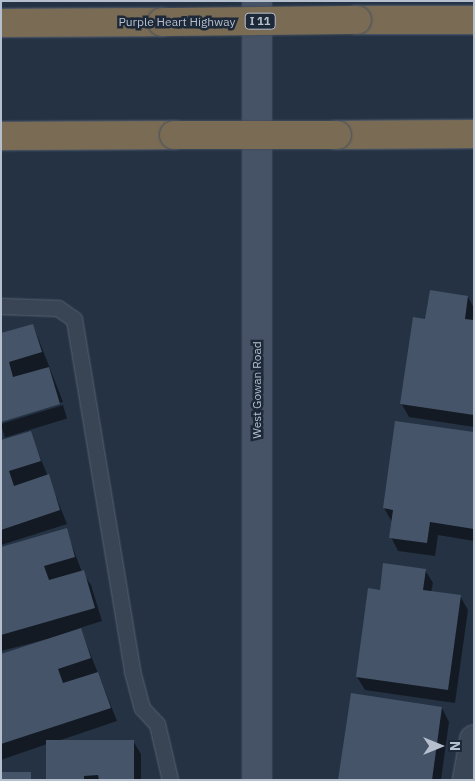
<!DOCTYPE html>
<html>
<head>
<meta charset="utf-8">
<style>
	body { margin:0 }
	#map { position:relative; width:475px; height:781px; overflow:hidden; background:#243244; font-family:"IBM Plex Sans",sans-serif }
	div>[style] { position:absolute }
	.shadow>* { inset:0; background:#0007; transform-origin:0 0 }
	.building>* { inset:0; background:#455469; transform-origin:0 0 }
	.roads { filter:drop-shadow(0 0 1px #576271) drop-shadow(0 0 1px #576271) }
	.lane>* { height:15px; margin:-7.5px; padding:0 7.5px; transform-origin:7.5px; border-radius:7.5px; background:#394454 }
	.street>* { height:28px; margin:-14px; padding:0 14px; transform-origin:14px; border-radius:14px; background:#394454 }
	.secondary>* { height:28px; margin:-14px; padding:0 14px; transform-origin:14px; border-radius:14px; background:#465367 }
	.highway>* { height:28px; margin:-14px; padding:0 14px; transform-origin:14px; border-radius:14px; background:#7a6b55 }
	.bridges { filter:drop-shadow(0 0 1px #434f5e) drop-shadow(0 0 1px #434f5e) }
	.highway-bridge>* { height:28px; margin:-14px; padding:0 14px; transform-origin:14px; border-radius:14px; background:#7a6b55 }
	span { translate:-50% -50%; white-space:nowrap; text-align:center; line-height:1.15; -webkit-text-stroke:5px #1d2939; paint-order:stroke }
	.shield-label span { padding:1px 4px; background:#1d2939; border:1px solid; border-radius:4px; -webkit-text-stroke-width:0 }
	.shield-label { font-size:11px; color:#b6bfcd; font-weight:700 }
	.street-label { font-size:12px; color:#b6bfcd }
	.frame { position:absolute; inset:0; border:2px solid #b6bfcd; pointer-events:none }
	.north { position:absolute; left:415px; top:721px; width:50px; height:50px; -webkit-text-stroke:4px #1d2939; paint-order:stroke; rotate:90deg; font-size:14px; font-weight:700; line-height:20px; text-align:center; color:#b6bfcd }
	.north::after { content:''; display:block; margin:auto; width:18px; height:22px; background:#b6bfcd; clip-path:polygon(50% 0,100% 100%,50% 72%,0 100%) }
</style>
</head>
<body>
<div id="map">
	<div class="shadow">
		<i style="clip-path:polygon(468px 297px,474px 308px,474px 427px,409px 417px,401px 403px,426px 320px)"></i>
		<i style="clip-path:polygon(33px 325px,63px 402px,1px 420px,1px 334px)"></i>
		<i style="left:63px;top:405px;width:14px;height:65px;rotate:73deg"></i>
		<i style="clip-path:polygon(30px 432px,67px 524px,1px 545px,1px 442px)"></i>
		<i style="clip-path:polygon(474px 433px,474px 541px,438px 535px,435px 556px,398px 551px,391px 537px,392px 522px,384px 508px)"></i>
		<i style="clip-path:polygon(66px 530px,82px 572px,91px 585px,102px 621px,80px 628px,117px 721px,58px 741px,133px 741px,141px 754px,141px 780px,48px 780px,47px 744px,1px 760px,1px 656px,71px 633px,1px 651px,1px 549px)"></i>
		<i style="clip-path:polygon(425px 570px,433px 583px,431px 592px,460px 596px,468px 610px,455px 703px,365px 690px,357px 677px,381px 591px)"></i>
		<i style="clip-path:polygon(442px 708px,449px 722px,441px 780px,339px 780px)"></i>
	</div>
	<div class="building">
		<i style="clip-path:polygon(430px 290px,468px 296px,465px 319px,474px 320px,474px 415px,400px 404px,413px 317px,425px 319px)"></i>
		<i style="clip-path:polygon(33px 324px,42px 352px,9px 362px,13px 377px,49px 367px,60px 404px,1px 422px,1px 333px)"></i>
		<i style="clip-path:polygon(395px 421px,474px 432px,474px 529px,430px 522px,427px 543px,389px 538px,393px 510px,383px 508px)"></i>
		<i style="clip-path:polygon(31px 431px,41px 461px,9px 471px,14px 486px,49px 474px,60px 510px,1px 530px,1px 440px)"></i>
		<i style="clip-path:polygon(67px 528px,75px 557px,44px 566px,49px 580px,84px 570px,95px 608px,1px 635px,1px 547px)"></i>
		<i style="clip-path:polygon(383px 563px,426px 569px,423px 590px,461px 595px,448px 690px,356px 677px,368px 588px,380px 590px)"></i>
		<i style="clip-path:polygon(81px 628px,91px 658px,58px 669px,63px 683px,98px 672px,111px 708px,1px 744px,1px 654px)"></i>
		<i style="clip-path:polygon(351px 693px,442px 707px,432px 780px,338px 780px)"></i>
		<i style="clip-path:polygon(46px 740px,134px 740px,134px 780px,99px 780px,98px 775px,84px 776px,84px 780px,46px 780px)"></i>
		<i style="left:1px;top:772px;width:30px;height:8px"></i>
	</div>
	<div class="roads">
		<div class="lane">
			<i style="left:1px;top:306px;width:57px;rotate:2deg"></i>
			<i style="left:58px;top:308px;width:19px;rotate:35deg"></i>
			<i style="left:74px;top:319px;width:357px;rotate:80.6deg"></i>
			<i style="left:132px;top:671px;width:38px;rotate:75deg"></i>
			<i style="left:142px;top:708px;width:22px;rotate:47deg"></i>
			<i style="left:157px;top:724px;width:57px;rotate:76.9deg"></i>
		</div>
		<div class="street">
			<i style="left:467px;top:780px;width:41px;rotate:-80.1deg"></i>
		</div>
		<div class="secondary">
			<i style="left:257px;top:780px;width:779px;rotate:-90deg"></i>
		</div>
		<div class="highway">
			<i style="left:357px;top:20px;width:117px"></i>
			<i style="left:1px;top:23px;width:161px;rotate:-0.4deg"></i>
			<i style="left:337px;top:135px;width:137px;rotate:-0.4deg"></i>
			<i style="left:1px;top:136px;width:173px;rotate:-0.3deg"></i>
		</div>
	</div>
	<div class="bridges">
		<div class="highway-bridge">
			<i style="left:162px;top:22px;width:195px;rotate:-0.6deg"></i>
			<i style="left:174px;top:135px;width:163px"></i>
		</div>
	</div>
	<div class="shield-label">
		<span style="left:260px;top:21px">I 11</span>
	</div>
	<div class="street-label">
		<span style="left:177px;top:22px">Purple Heart Highway</span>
		<span style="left:257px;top:390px;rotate:-90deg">West Gowan Road</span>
	</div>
	<div class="frame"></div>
	<div class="north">N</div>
</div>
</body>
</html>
